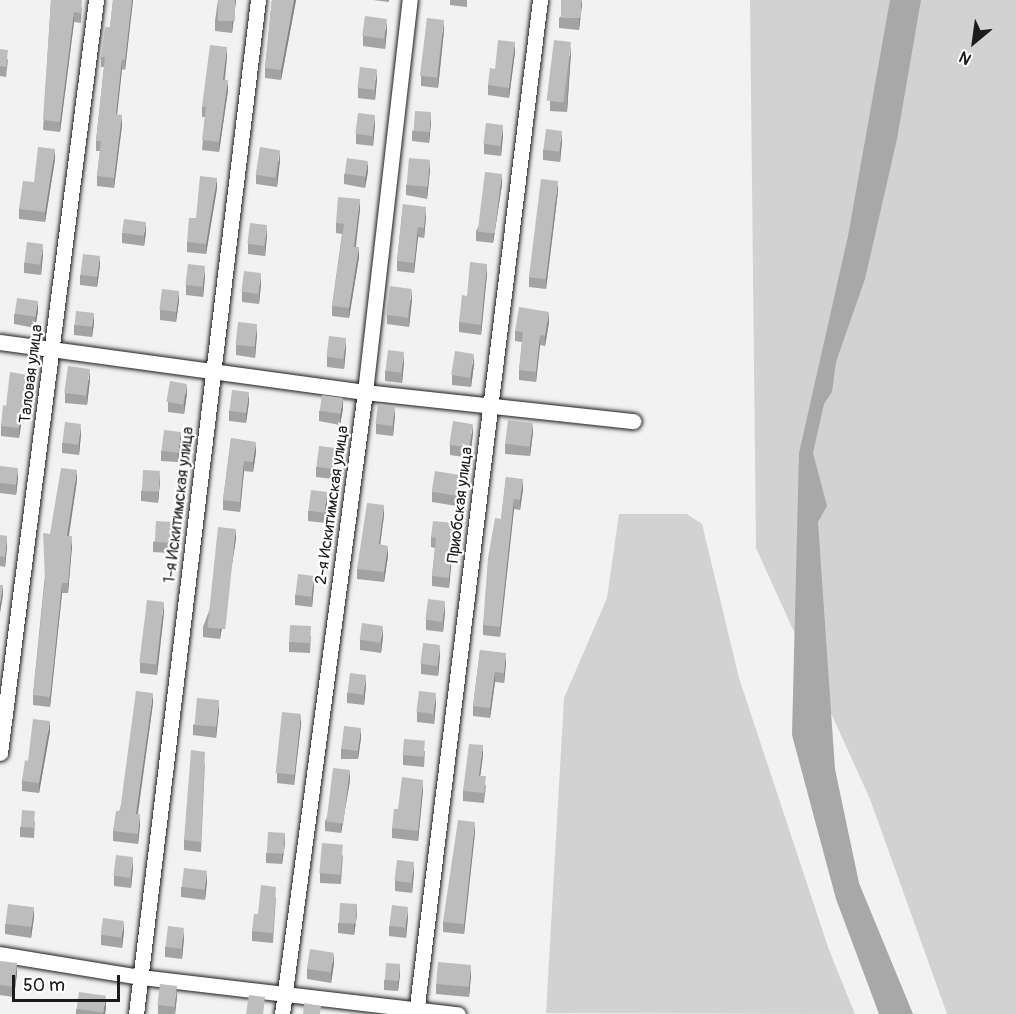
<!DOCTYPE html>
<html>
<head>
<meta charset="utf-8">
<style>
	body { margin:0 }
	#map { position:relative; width:1016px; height:1014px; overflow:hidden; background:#f2f2f2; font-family:Pangolin,sans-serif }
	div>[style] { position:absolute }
	.green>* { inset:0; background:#d2d2d2 }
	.water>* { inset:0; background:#a8a8a8 }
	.roads { filter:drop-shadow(0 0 2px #1c1c1c) drop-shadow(0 0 2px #1c1c1c) }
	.minor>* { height:15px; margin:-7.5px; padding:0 7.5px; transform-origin:7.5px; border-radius:7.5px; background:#fff }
	.wall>* { inset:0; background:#a3a3a3 }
	.shaded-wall>* { inset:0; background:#848484 }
	.building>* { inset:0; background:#bdbdbd; transform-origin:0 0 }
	span { translate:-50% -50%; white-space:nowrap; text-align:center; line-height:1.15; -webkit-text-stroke:4.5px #fff; paint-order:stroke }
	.street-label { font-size:16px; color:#1c1c1c }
	.north { position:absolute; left:944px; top:12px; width:60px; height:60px; -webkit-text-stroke:4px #fff; paint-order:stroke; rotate:209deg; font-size:16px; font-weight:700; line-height:24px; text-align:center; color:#1c1c1c }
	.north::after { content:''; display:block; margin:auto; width:21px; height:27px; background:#1c1c1c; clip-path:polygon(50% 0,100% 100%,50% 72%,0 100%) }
	.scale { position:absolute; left:12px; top:975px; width:108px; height:27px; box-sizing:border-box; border:3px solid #1c1c1c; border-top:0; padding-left:8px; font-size:18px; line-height:21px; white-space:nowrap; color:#1c1c1c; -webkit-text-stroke:4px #fff; paint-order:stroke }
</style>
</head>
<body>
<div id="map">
	<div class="green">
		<i style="clip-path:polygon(750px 0,1016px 0,1016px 1014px,947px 1014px,870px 799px,756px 548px)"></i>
		<i style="clip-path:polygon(619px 514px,687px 514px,702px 524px,739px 678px,829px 950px,855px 1014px,546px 1013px,564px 698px,607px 598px)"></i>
	</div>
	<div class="water">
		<i style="clip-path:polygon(890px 0,921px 0,897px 139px,865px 279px,836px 362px,832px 392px,824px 404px,813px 453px,827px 506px,818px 522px,835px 769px,859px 883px,913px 1014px,879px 1014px,836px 899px,792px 735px,799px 453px,848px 236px)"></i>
	</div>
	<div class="roads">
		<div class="minor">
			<i style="left:0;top:342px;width:368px;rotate:7.8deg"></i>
			<i style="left:365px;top:392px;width:270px;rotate:6.2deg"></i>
			<i style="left:0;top:753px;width:759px;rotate:-82.73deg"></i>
			<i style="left:0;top:954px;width:143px;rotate:9.3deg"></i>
			<i style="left:141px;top:977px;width:319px;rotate:6.7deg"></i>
			<i style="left:136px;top:1014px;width:1021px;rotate:-83.14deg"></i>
			<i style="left:282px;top:1014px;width:628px;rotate:-82.4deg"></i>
			<i style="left:365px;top:392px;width:395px;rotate:-83.5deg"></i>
			<i style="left:416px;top:1014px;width:1022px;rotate:-83.03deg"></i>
		</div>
	</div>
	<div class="wall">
		<i style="clip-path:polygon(51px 0,82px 7px,81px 23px,74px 22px,60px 132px,43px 130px)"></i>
		<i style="clip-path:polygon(113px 0,133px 0,125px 70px,122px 69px,117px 114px,122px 125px,114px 188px,97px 186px,97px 176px,100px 151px,96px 151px,96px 141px,104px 67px,101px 67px,101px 57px,110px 27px)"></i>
		<i style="clip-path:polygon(218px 0,236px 0,232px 33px,215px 31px,215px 21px)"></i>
		<i style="clip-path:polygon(272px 0,296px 0,281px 80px,265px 78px,265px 68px)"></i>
		<i style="clip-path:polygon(373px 0,389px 0,389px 2px)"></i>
		<i style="clip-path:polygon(450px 0,467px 0,467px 7px,450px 5px)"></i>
		<i style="clip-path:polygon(582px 0,579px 30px,559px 28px,559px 18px)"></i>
		<i style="clip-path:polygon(387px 29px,385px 49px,363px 46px,363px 36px)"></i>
		<i style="clip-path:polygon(444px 30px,438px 88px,421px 86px,421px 76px)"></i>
		<i style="clip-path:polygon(0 49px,8px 60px,6px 77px,0 76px)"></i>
		<i style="clip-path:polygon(515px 52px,509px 98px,488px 95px,488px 85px,495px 69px)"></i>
		<i style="clip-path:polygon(571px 52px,567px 112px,550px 111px,550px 101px)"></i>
		<i style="clip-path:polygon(227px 57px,225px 80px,228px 90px,219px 152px,202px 150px,205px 117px,202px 117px,202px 107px)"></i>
		<i style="clip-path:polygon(377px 79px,375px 100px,358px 98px,358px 88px)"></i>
		<i style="clip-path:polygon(431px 122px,429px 143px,412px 141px,412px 131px)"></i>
		<i style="clip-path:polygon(375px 124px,373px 146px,356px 144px,356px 134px)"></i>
		<i style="clip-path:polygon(503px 135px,501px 156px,484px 154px,484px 144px)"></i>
		<i style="clip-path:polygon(562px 141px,560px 162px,543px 160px,543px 150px)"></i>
		<i style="clip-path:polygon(55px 159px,45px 222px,19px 219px,19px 209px,34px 182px)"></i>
		<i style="clip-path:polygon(280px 160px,277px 187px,256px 184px,256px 175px)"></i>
		<i style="clip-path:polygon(430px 170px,427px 199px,406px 195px,406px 185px)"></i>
		<i style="clip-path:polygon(368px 171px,365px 188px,344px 184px,344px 174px)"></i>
		<i style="clip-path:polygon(502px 184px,493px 243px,476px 241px,476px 231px)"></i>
		<i style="clip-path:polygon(217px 188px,206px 254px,187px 252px,187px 242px,196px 218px)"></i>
		<i style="clip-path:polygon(558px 191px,546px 289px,529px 287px,529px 277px)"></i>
		<i style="clip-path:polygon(403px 204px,426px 217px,424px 238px,418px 237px,414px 273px,397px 271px,397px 261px)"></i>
		<i style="clip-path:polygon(360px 209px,356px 247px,359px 257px,349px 318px,332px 316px,332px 306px,342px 234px,336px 233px,336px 223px)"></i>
		<i style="clip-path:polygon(146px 232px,144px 246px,122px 243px,122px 233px)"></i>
		<i style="clip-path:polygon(267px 235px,265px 256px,248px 254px,248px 244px)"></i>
		<i style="clip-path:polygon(43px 254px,41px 275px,24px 273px,24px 263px)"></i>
		<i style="clip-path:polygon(100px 265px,97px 287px,80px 285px,80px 275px)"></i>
		<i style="clip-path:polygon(487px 274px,481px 335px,459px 332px,459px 322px,467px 296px)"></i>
		<i style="clip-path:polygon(205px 276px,203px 297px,186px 295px,186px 285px)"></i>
		<i style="clip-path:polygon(261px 283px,259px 304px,242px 302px,242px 292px)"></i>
		<i style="clip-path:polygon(412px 299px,409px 327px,387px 324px,387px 315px)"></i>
		<i style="clip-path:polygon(179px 301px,176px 322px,160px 320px,160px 310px)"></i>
		<i style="clip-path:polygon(38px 311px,35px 328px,14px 324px,14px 314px)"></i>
		<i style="clip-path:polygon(549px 322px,545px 346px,540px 345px,536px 382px,519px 380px,519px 370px,522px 342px,515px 341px,515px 331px)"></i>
		<i style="clip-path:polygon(94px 323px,92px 337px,74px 335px,74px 325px)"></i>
		<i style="clip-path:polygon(257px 334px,255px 358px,236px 355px,236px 345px)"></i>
		<i style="clip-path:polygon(346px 348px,344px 369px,327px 367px,327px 357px)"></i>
		<i style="clip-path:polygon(404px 362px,402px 383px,385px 381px,385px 371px)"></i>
		<i style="clip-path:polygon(474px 364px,471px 387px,452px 385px,452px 375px)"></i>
		<i style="clip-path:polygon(90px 379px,87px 405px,65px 403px,65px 393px)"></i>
		<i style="clip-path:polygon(27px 385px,19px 438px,1px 436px,1px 426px,6px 406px)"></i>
		<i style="clip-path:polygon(187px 393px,184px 414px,168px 412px,168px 402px)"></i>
		<i style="clip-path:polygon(249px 402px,246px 423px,229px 421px,229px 411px)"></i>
		<i style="clip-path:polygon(343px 408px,340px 425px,319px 421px,319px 411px)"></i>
		<i style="clip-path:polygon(395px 415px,393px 436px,376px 434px,376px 424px)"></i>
		<i style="clip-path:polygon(533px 432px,530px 456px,505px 454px,505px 444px)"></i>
		<i style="clip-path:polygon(473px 433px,470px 458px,450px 455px,450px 445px)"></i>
		<i style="clip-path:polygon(81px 434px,79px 455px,62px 453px,62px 443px)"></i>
		<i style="clip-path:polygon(231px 438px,256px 452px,253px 472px,244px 471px,240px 512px,223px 510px,223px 500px)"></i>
		<i style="clip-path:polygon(181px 441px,178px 462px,161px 461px,161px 451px)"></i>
		<i style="clip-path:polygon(336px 458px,333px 479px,316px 477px,316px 467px)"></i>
		<i style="clip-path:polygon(0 466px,18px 478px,16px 495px,0 493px)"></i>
		<i style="clip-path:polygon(506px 477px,523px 489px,520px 510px,514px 509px,500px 637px,483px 635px,483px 625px,501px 519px)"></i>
		<i style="clip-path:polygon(77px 480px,69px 536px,72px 546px,68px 593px,62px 593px,50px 707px,33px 705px,33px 695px,44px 584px,50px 534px)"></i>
		<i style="clip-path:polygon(160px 481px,158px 503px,141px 501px,141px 491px)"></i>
		<i style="clip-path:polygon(460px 485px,457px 506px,432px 502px,432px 492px)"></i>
		<i style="clip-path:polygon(327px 502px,325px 523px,308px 521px,308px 511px)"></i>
		<i style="clip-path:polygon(384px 515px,380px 544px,388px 556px,384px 582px,357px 579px,357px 569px)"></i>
		<i style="clip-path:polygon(173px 532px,170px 553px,153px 552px,153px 542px)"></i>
		<i style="clip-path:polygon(454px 533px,449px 588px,432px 586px,432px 576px,435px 548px,431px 547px,431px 537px)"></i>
		<i style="clip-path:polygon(0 535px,7px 546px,5px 567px,0 566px)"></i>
		<i style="clip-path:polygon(236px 539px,220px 639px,203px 637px,203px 627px)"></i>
		<i style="clip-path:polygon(314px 586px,312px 607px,295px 605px,295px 595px)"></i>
		<i style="clip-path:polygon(445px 611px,443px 632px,426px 630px,426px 620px)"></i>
		<i style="clip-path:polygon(164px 612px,157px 675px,140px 673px,140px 663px)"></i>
		<i style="clip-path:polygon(311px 636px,310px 653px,289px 652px,289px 642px)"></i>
		<i style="clip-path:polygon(383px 636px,381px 653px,360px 650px,360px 640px)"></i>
		<i style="clip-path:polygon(480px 650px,506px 663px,504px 683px,495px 682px,490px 718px,473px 716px,473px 706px)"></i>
		<i style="clip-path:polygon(440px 655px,438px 676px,421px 674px,421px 664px)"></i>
		<i style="clip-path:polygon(366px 685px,364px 705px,347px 703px,347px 693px)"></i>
		<i style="clip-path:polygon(153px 703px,138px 814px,140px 824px,138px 844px,113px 841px,113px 831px)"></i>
		<i style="clip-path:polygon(436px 703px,434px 724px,417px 722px,417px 712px)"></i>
		<i style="clip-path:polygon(219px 710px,216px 738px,193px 735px,193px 725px)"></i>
		<i style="clip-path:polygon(301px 724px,294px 785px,277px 783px,277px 773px)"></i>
		<i style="clip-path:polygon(50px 731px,39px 793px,22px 791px,22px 781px,28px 761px)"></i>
		<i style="clip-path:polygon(361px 738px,358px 759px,341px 759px,341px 749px)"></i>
		<i style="clip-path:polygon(425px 751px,424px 767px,403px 765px,403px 755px)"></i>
		<i style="clip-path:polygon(483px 755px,480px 776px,486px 786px,484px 803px,463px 801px,463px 791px)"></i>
		<i style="clip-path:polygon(205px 762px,201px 852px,184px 850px,184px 840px)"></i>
		<i style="clip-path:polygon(350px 780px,341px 833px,325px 831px,325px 821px)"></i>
		<i style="clip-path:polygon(423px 790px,418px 841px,392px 838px,392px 828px)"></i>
		<i style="clip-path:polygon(35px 821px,34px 838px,20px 837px,20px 827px)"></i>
		<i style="clip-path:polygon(475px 832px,464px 934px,443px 932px,443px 922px)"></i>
		<i style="clip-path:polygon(285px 843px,282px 864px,266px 863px,266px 853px)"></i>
		<i style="clip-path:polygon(343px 855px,341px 884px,320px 883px,320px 873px)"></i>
		<i style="clip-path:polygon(133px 867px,131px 888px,114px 886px,114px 876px)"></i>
		<i style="clip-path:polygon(414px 872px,412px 893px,395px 891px,395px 881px)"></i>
		<i style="clip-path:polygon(207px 881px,205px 900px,181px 897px,181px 887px)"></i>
		<i style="clip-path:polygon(276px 897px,273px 943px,252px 941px,252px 931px,258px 914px)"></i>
		<i style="clip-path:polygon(357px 914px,354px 935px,338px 933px,338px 923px)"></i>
		<i style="clip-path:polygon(34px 917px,31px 938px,5px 934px,5px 924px)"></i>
		<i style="clip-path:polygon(408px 917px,406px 938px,389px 936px,389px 926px)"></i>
		<i style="clip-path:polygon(124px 931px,122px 948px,101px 945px,101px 935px)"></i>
		<i style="clip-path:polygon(184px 938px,182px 959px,165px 957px,165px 947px)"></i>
		<i style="clip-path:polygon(0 961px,17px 973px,14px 997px,0 995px)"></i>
		<i style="clip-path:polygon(334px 963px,331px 983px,307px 979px,307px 969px)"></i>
		<i style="clip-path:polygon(400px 974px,398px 991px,384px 990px,384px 980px)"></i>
		<i style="clip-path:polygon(471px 975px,469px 997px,436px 994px,436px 984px)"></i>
		<i style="clip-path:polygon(177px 996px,175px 1014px,158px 1014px,158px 1005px)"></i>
		<i style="clip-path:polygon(106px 1006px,105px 1014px,76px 1014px,76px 1009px)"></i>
	</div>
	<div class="shaded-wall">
		<i style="clip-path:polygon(132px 0,133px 0,125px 70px,125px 60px)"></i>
		<i style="clip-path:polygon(235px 0,236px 0,232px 33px,232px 23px)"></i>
		<i style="clip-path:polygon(294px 0,296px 0,281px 80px,281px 70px)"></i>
		<i style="clip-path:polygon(581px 0,582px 5px,579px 30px,579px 20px)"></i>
		<i style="clip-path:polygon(74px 12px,74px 22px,60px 132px,60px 122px)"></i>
		<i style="clip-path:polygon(387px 19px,387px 29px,385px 49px,385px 39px)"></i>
		<i style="clip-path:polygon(444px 20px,444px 30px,438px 88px,438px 78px)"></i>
		<i style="clip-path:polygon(515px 42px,515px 52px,509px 98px,509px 88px)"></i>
		<i style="clip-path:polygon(571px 42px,571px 52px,567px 112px,567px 102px)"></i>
		<i style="clip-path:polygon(227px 47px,227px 57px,223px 90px,223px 80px)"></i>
		<i style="clip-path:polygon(122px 59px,122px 69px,116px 124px,116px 114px)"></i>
		<i style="clip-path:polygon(377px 69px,377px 79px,375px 100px,375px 90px)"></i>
		<i style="clip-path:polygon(228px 80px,228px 90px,219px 152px,219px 142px)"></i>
		<i style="clip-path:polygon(431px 112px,431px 122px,429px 143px,429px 133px)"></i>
		<i style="clip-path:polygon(122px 115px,122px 125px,114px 188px,114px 178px)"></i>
		<i style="clip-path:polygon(375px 115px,375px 124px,373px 146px,373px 136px)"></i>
		<i style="clip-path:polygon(503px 125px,503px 135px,501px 156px,501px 146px)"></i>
		<i style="clip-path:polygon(562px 131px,562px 141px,560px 162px,560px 152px)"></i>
		<i style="clip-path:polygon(55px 149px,55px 159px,45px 222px,45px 212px)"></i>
		<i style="clip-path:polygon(280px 150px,280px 160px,277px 187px,277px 177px)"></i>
		<i style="clip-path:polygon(430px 160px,430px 170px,427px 199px,427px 189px)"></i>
		<i style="clip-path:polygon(368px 161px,368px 171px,365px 188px,365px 178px)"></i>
		<i style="clip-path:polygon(502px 174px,502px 184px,493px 243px,493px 233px)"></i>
		<i style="clip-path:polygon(217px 178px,217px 188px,206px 254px,206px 244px)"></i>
		<i style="clip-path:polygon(558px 181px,558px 191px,546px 289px,546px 279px)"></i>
		<i style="clip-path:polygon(360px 199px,360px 209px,354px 257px,354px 247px)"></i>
		<i style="clip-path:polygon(426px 207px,426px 217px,424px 238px,424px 228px)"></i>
		<i style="clip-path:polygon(146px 222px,146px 232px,144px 246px,144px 237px)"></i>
		<i style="clip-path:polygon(267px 225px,267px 235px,265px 256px,265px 246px)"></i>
		<i style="clip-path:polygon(418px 227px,418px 237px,414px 273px,414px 263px)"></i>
		<i style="clip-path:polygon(43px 244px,43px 254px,41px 275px,41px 265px)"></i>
		<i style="clip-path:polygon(359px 247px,359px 257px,349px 318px,349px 308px)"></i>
		<i style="clip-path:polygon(100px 256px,100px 265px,97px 287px,97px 277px)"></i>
		<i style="clip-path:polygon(487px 264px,487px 274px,481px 335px,481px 325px)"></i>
		<i style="clip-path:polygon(205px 266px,205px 276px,203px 297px,203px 287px)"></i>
		<i style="clip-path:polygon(261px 273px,261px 283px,259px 304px,259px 294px)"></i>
		<i style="clip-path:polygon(412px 289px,412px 299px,409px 327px,409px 317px)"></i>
		<i style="clip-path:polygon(179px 291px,179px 301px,176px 322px,176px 312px)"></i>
		<i style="clip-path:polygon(38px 301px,38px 311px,35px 328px,35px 318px)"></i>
		<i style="clip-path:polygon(549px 312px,549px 322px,545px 346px,545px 336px)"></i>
		<i style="clip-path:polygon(94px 313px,94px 323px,92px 337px,92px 327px)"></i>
		<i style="clip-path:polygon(257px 324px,257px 334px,255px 358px,255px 348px)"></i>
		<i style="clip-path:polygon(540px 335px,540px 345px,536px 382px,536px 372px)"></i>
		<i style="clip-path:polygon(346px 338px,346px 348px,344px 369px,344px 359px)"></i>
		<i style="clip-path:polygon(404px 352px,404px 362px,402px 383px,402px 373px)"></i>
		<i style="clip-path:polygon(474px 354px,474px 364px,471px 387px,471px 377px)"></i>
		<i style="clip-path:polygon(90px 369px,90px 379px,87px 405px,87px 395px)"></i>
		<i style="clip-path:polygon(27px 375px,27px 385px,19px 438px,19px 428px)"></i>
		<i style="clip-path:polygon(187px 384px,187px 393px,184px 414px,184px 404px)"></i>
		<i style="clip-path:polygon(249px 392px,249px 402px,246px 423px,246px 413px)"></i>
		<i style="clip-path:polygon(343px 398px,343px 408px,340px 425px,340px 415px)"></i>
		<i style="clip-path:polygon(395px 406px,395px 415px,393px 436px,393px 426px)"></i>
		<i style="clip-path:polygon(533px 423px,533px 432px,530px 456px,530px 446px)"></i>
		<i style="clip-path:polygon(81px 424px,81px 434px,79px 455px,79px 445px)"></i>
		<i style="clip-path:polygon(473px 424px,473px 433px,470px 458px,470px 448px)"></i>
		<i style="clip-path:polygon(181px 432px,181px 441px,178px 462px,178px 453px)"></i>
		<i style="clip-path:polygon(256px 442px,256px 452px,253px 472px,253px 462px)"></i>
		<i style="clip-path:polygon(336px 448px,336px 458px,333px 479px,333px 469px)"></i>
		<i style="clip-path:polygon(244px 461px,244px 471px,240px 512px,240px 502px)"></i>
		<i style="clip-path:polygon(18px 468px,18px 478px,16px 495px,16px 485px)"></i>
		<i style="clip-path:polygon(77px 470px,77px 480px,67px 546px,67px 536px)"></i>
		<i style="clip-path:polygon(160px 471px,160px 481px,158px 503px,158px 493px)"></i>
		<i style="clip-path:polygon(460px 475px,460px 485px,457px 506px,457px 496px)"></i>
		<i style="clip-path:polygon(523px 479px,523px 489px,520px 510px,520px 500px)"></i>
		<i style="clip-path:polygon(327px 492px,327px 502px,325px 523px,325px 513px)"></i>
		<i style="clip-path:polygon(514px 499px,514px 509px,500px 637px,500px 627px)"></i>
		<i style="clip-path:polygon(384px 505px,384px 515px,379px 554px,379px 544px)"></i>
		<i style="clip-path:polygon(173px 522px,173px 532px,170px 553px,170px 543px)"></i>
		<i style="clip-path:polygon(454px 523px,454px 533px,449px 588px,449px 578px)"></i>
		<i style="clip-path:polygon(236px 529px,236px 539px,220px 639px,220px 629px)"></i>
		<i style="clip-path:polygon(7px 536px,7px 546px,5px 567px,5px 557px)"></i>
		<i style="clip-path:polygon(72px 536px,72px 546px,68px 593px,68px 583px)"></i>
		<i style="clip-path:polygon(388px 546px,388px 556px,384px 582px,384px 572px)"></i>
		<i style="clip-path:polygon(314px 576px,314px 586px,312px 607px,312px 597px)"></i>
		<i style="clip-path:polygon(62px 583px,62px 593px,50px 707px,50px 697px)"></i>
		<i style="clip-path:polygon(3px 585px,3px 595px,0 613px,0 603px)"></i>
		<i style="clip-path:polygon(445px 601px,445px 611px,443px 632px,443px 622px)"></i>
		<i style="clip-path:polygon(164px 602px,164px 612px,157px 675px,157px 665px)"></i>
		<i style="clip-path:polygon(383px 626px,383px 636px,381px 653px,381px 643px)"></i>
		<i style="clip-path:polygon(440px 645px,440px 655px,438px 676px,438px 666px)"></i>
		<i style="clip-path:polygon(506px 653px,506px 663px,504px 683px,504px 673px)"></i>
		<i style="clip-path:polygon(495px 672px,495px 682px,490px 718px,490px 708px)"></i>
		<i style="clip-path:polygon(366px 675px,366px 685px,364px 705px,364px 695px)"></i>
		<i style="clip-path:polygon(153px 693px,153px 703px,136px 824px,136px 814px)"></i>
		<i style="clip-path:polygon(436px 693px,436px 703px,434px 724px,434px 714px)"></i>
		<i style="clip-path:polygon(219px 700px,219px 710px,216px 738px,216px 728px)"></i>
		<i style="clip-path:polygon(301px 714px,301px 724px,294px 785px,294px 775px)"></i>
		<i style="clip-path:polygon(50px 721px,50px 731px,39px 793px,39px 783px)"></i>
		<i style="clip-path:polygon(361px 728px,361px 738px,358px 759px,358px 749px)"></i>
		<i style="clip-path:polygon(483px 745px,483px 755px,479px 786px,479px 776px)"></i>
		<i style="clip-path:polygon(350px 770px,350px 780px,341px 833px,341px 823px)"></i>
		<i style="clip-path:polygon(423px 780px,423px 790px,418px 841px,418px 831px)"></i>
		<i style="clip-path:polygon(140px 814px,140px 824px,138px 844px,138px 834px)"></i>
		<i style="clip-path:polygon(475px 822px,475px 832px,464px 934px,464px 924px)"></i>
		<i style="clip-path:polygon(285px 833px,285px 843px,282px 864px,282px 855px)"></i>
		<i style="clip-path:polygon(133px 857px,133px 867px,131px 888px,131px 878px)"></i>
		<i style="clip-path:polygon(414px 862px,414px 872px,412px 893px,412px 883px)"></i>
		<i style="clip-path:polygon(207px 871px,207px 881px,205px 900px,205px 890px)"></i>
		<i style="clip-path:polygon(357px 904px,357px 914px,354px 935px,354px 925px)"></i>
		<i style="clip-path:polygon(34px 907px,34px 917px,31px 938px,31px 928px)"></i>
		<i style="clip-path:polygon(408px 907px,408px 917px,406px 938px,406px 928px)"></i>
		<i style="clip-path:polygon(124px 921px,124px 931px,122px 948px,122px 938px)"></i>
		<i style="clip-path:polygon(184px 928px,184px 938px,182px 959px,182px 949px)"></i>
		<i style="clip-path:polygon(334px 953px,334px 963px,331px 983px,331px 973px)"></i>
		<i style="clip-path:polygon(17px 963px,17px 973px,14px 997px,14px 987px)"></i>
		<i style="clip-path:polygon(400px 964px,400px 974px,398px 991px,398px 981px)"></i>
		<i style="clip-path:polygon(471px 965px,471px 975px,469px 997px,469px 987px)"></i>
		<i style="clip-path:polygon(177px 986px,177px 996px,175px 1014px,175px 1007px)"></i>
		<i style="clip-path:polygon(106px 996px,106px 1006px,105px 1014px,103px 1014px)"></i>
	</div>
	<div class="building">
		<i style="clip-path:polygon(51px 0,82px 0,81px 13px,74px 12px,60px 122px,43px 120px)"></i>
		<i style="clip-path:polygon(113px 0,132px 0,125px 60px,122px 59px,116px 114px,122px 115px,114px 178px,97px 176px,101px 141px,96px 141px,105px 57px,101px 57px,105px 27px,110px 27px)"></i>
		<i style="left:218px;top:0;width:17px;height:21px"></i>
		<i style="clip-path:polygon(272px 0,294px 0,281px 70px,265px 68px)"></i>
		<i style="left:561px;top:0;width:20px;height:18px"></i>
		<i style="left:365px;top:16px;width:22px;height:20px;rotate:8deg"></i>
		<i style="left:427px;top:18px;width:17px;height:58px;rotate:7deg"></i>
		<i style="clip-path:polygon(498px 40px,515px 42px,509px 88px,488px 85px,490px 68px,495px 69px)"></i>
		<i style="left:554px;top:40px;width:17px;height:61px;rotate:7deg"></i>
		<i style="clip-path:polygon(210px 45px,227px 47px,223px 80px,228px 80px,219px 142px,202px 140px,206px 107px,202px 107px)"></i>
		<i style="clip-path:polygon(0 49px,8px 50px,6px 67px,0 66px)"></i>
		<i style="left:360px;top:67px;width:17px;height:21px;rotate:7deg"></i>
		<i style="left:415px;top:111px;width:16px;height:20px;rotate:4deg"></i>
		<i style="left:358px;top:113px;width:17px;height:21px;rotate:7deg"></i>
		<i style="left:486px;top:123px;width:17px;height:21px;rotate:7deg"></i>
		<i style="left:546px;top:129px;width:16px;height:21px;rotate:7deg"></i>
		<i style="clip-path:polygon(38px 147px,55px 149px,45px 212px,19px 209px,23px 181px,34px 182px)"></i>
		<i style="left:260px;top:147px;width:20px;height:28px;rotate:9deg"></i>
		<i style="left:347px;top:158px;width:21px;height:16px;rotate:8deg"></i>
		<i style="left:409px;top:158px;width:21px;height:27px;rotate:5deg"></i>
		<i style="left:485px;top:172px;width:17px;height:60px;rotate:7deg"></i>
		<i style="clip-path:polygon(200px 176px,217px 178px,206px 244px,187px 242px,189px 218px,196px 218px)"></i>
		<i style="left:541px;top:179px;width:17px;height:99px;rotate:7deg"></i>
		<i style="clip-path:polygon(338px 197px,360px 199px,354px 247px,359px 247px,349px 308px,332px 306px,344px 224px,336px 223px)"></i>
		<i style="clip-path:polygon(403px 204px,426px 207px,424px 228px,418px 227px,414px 263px,397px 261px)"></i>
		<i style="left:124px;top:219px;width:22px;height:14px;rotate:8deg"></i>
		<i style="left:250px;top:223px;width:17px;height:21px;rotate:7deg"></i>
		<i style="left:27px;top:242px;width:16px;height:21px;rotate:7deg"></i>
		<i style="left:83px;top:254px;width:17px;height:21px;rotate:7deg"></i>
		<i style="clip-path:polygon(470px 262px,487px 264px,481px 325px,459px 322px,462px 295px,467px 296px)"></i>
		<i style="left:188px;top:264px;width:17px;height:21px;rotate:7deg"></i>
		<i style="left:244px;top:271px;width:17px;height:21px;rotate:7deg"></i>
		<i style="left:390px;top:286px;width:22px;height:29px;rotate:8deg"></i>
		<i style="left:162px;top:289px;width:17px;height:21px;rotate:7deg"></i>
		<i style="left:17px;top:298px;width:21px;height:16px;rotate:8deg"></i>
		<i style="clip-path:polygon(519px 307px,549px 312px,545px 336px,540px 335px,536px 372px,519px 370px,523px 332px,515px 331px)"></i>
		<i style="left:76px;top:311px;width:18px;height:14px;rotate:6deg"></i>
		<i style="left:238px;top:322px;width:19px;height:23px;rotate:6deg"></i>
		<i style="left:329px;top:336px;width:17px;height:21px;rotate:7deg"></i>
		<i style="left:388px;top:350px;width:16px;height:21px;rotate:7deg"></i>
		<i style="left:455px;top:351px;width:19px;height:24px;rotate:9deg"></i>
		<i style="left:68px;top:366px;width:22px;height:27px;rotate:8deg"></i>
		<i style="clip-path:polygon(10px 372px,27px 375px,19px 428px,1px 426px,3px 405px,6px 406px)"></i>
		<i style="left:170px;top:381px;width:17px;height:21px;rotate:10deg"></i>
		<i style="left:232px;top:390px;width:17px;height:21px;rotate:7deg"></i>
		<i style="left:322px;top:395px;width:21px;height:16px;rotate:8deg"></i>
		<i style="left:378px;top:404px;width:17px;height:20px;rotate:7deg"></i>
		<i style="left:508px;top:420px;width:25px;height:24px;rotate:7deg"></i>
		<i style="left:453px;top:421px;width:20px;height:24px;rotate:9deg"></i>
		<i style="left:65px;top:422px;width:16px;height:21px;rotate:7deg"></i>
		<i style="left:164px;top:430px;width:17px;height:21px;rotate:7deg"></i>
		<i style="clip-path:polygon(231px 438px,256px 442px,253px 462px,244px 461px,240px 502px,223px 500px)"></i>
		<i style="left:319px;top:446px;width:17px;height:21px;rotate:7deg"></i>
		<i style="left:0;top:466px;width:18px;height:17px;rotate:6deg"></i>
		<i style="clip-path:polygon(61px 468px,77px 470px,67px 536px,72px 536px,68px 583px,62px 583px,50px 697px,33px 695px,45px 581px,43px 533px,50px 534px)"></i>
		<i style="left:143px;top:470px;width:17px;height:21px;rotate:3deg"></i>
		<i style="left:435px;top:471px;width:25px;height:21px;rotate:9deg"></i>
		<i style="clip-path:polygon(506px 477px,523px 479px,520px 500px,514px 499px,500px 627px,483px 625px,488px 558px,495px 518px,501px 519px)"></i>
		<i style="left:311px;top:490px;width:16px;height:21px;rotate:7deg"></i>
		<i style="clip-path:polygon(367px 503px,384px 505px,379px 544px,388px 546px,384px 572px,357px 569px)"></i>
		<i style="left:156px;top:521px;width:17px;height:21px;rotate:3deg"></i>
		<i style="clip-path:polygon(433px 521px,454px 523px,449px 578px,432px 576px,436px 538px,431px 537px)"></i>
		<i style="left:218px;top:527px;width:18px;height:101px;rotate:6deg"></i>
		<i style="clip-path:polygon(0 535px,7px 536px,5px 557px,0 556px)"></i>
		<i style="left:298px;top:574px;width:16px;height:21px;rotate:7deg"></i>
		<i style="clip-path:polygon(0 585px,3px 585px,0 603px)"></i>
		<i style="left:428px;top:599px;width:17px;height:21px;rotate:7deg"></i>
		<i style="left:147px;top:600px;width:17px;height:63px;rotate:7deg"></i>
		<i style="left:362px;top:623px;width:21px;height:17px;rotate:8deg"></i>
		<i style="left:290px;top:625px;width:21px;height:17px;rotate:3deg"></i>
		<i style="left:423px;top:643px;width:17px;height:21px;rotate:7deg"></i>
		<i style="clip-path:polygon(480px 650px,506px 653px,504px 673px,495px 672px,490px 708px,473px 706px)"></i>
		<i style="left:350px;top:673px;width:16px;height:20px;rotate:7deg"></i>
		<i style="clip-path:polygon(136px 691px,153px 693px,136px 814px,140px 814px,138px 834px,113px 831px,116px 811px,120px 811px)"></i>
		<i style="left:419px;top:691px;width:17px;height:21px;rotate:7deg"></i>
		<i style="left:197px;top:698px;width:22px;height:27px;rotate:5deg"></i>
		<i style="left:282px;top:712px;width:19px;height:61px;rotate:6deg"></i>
		<i style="clip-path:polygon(33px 719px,50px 721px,39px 783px,22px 781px,25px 760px,28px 761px)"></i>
		<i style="left:344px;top:726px;width:17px;height:23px;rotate:7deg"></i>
		<i style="left:404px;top:739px;width:21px;height:16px;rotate:5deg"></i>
		<i style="clip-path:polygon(469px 744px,483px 745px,479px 776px,486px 776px,484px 793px,463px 791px)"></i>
		<i style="clip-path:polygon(191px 750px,205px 752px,201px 842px,184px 840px)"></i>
		<i style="left:333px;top:768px;width:17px;height:54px;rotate:7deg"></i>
		<i style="clip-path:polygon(402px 777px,423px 780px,418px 831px,392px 828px,394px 809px,398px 809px)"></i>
		<i style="left:22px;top:810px;width:13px;height:17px;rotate:4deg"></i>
		<i style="clip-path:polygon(458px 820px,475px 822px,464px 924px,443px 922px)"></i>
		<i style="left:268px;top:832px;width:17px;height:21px;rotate:3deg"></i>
		<i style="left:322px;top:843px;width:21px;height:30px;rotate:5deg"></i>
		<i style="left:116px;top:855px;width:17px;height:21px;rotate:7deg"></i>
		<i style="left:397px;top:860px;width:17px;height:21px;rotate:7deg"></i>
		<i style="left:184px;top:868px;width:23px;height:19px;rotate:7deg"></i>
		<i style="clip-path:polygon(261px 885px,276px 887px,273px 933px,252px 931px,254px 914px,258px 914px)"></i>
		<i style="left:340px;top:903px;width:17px;height:20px;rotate:3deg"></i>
		<i style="left:8px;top:904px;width:26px;height:20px;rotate:7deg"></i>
		<i style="left:392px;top:905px;width:16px;height:21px;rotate:7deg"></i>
		<i style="left:103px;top:918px;width:21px;height:17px;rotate:8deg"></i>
		<i style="left:168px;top:926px;width:16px;height:21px;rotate:7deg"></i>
		<i style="left:310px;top:949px;width:24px;height:20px;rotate:9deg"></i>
		<i style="clip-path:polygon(0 961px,17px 963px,14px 987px,0 985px)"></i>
		<i style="left:438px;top:962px;width:33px;height:22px;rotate:5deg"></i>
		<i style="left:386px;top:963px;width:14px;height:17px;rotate:4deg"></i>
		<i style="left:160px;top:984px;width:17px;height:21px;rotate:7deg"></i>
		<i style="left:79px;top:992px;width:27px;height:17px;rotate:8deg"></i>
		<i style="clip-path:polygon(249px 995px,265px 997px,263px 1014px,246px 1014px)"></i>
		<i style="clip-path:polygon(304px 1003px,321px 1006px,320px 1014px,303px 1014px)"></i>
	</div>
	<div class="street-label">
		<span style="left:31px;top:374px;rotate:-83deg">Таловая улица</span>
		<span style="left:179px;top:505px;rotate:-83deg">1-я Искитимская улица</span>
		<span style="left:332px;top:505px;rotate:-82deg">2-я Искитимская улица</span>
		<span style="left:460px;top:505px;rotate:-83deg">Приобская улица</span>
	</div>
	<div class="north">N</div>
	<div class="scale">50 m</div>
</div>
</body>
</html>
